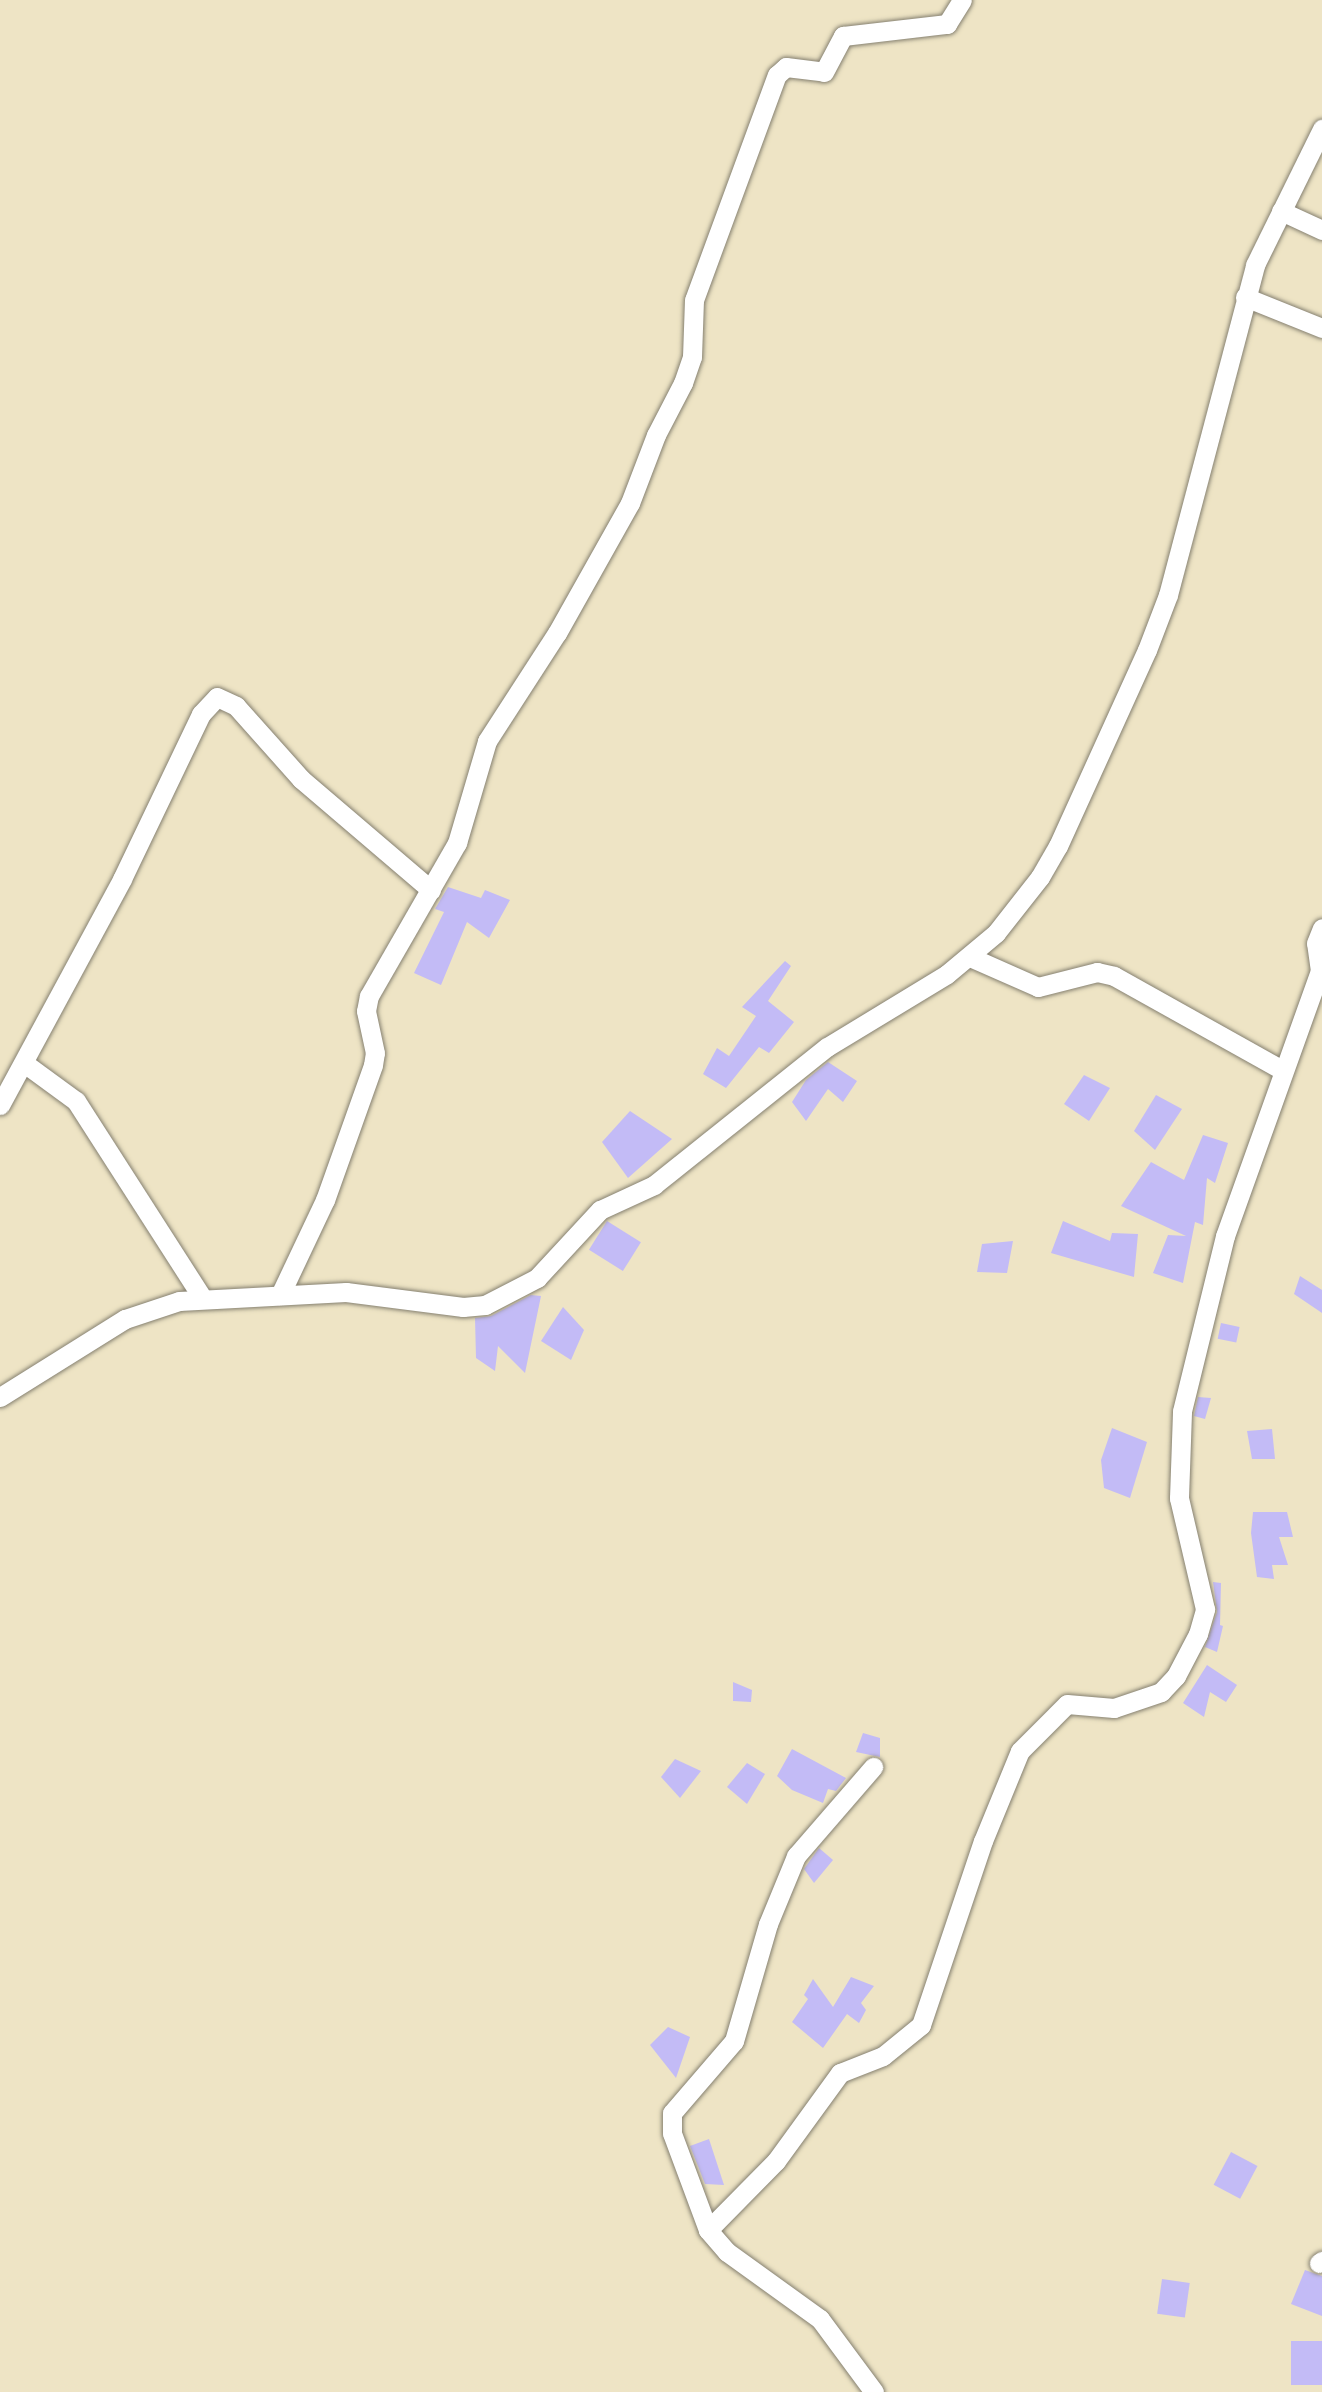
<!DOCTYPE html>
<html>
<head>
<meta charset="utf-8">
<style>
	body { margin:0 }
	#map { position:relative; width:1322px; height:2392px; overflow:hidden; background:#eee4c5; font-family:Sriracha,sans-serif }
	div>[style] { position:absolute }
	.building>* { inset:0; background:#c3bbf6; transform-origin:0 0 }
	.roads { filter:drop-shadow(0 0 2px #858070) drop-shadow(0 0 2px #858070) }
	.minor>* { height:19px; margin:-9.5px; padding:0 9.5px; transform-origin:9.5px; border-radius:9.5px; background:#fff }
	span { translate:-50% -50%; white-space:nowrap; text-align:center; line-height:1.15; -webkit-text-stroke:5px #fcf5e5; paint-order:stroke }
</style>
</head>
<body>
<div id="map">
	<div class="building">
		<i style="clip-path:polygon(448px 887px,481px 898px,485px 890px,510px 900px,489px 938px,467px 922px,441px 985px,414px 973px,444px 912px,435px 909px)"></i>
		<i style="clip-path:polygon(785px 961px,791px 966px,768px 1001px,794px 1022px,769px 1053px,759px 1047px,726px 1088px,703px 1074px,717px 1048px,729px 1056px,756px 1016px,742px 1007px)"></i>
		<i style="clip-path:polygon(828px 1062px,857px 1081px,843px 1102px,828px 1089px,806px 1121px,792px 1102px,806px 1080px)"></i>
		<i style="clip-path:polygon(1084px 1075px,1110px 1088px,1089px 1121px,1064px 1104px)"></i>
		<i style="clip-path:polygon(1156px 1095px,1182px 1109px,1155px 1150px,1134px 1131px)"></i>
		<i style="clip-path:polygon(630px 1111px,672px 1139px,628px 1178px,602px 1142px)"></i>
		<i style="clip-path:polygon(1203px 1135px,1228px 1143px,1215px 1183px,1207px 1178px,1203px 1225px,1195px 1222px,1183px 1283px,1153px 1273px,1168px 1235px,1186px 1236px,1121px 1206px,1151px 1162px,1184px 1180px)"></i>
		<i style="left:607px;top:1221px;width:40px;height:34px;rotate:32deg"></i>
		<i style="clip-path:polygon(1063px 1221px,1110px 1241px,1112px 1233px,1138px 1234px,1134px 1277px,1051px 1253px)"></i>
		<i style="clip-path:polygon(1013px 1241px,1007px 1273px,977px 1272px,982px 1244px)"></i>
		<i style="clip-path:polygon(1300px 1276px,1322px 1290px,1322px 1313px,1294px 1294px)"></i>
		<i style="clip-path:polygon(531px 1295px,541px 1296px,525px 1373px,498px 1346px,495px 1371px,476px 1358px,475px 1318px,491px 1316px)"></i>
		<i style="clip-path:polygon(563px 1307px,584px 1330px,571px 1360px,541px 1341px)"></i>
		<i style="left:1221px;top:1323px;width:19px;height:16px;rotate:12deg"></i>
		<i style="clip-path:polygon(1198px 1397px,1211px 1398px,1205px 1419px,1194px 1416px)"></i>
		<i style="clip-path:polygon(1112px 1428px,1147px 1442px,1130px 1498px,1104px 1488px,1101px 1460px)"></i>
		<i style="clip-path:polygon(1272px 1429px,1275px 1459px,1252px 1459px,1247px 1431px)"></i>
		<i style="clip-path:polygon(1253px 1512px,1287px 1512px,1293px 1537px,1279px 1537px,1288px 1565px,1272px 1565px,1274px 1579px,1257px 1577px,1251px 1533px)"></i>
		<i style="clip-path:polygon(1213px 1582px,1221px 1583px,1220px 1625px,1223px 1626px,1217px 1652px,1205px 1647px,1217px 1612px)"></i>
		<i style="clip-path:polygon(1207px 1665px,1237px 1685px,1226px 1702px,1210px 1692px,1204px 1717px,1183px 1703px)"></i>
		<i style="clip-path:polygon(733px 1682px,752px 1690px,751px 1702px,733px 1701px)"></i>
		<i style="clip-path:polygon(863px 1733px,880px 1738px,880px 1757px,856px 1752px)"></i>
		<i style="clip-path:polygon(792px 1749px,846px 1778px,836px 1791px,828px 1789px,823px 1803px,792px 1790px,777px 1776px)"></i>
		<i style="clip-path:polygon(675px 1759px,701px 1771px,680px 1798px,661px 1777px)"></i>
		<i style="clip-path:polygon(747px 1763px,765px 1774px,747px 1804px,727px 1787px)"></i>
		<i style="clip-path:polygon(819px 1848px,833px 1860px,814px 1883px,804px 1869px)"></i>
		<i style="clip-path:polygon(851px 1977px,874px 1986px,861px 2003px,866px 2010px,859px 2023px,847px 2014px,823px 2048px,792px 2022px,808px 1999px,804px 1995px,813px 1979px,833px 2007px)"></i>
		<i style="clip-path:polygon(668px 2027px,690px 2037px,676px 2078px,650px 2045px)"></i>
		<i style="clip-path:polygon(709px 2139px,724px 2185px,705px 2184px,690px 2146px)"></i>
		<i style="left:1231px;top:2152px;width:30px;height:37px;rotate:28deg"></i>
		<i style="clip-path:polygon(1305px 2270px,1322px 2276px,1322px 2316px,1291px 2304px)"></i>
		<i style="left:1162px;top:2279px;width:28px;height:35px;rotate:8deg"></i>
		<i style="left:1291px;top:2341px;width:31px;height:44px"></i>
	</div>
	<div class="roads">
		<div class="minor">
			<i style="left:1281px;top:211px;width:45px;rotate:24.9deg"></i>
			<i style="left:1245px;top:297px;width:83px;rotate:21.9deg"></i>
			<i style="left:970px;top:957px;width:74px;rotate:23.8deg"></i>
			<i style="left:1038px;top:987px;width:61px;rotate:-14.3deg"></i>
			<i style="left:1097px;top:972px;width:17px;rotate:13deg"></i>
			<i style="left:1114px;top:976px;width:193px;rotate:29.2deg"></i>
			<i style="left:24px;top:1063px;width:64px;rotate:36.2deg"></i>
			<i style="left:76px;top:1101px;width:233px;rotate:57.3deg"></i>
			<i style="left:0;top:1105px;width:257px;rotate:-61.6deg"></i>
			<i style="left:122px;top:879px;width:183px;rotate:-64.4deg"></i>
			<i style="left:201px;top:714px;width:23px;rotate:-47deg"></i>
			<i style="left:217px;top:697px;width:21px;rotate:25deg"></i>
			<i style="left:236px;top:706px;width:98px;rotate:48.3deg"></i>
			<i style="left:301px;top:779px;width:171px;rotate:40.5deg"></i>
			<i style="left:280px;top:1295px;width:105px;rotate:-64.7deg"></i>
			<i style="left:325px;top:1200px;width:143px;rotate:-70.4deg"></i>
			<i style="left:373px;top:1065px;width:12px;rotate:-81deg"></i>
			<i style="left:375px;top:1053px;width:43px;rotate:-102.1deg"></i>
			<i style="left:366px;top:1011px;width:15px;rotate:-79deg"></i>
			<i style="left:369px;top:996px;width:177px;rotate:-60.1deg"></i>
			<i style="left:457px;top:843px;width:106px;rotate:-73.6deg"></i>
			<i style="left:487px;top:741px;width:129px;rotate:-57.1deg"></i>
			<i style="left:557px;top:633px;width:149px;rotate:-60.7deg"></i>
			<i style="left:630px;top:503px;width:73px;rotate:-69.1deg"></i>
			<i style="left:656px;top:435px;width:59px;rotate:-62.6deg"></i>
			<i style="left:683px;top:383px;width:28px;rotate:-71deg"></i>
			<i style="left:692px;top:357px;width:57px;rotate:-88deg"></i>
			<i style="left:694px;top:300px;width:240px;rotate:-69.8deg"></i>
			<i style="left:777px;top:75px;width:12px;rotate:-42deg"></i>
			<i style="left:786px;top:67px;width:38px;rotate:7deg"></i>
			<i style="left:824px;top:72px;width:41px;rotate:-62.2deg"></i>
			<i style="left:843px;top:36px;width:105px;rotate:-6.6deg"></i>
			<i style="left:947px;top:24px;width:28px;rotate:-58deg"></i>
			<i style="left:0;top:1397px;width:147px;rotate:-32deg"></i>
			<i style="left:125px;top:1319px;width:57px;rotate:-18.4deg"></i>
			<i style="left:179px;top:1301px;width:167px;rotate:-3.1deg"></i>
			<i style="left:346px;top:1292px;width:118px;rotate:7.3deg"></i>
			<i style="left:463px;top:1307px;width:22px;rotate:-5deg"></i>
			<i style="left:485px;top:1305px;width:59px;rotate:-27.4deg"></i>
			<i style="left:537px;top:1278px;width:93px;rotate:-47.2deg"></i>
			<i style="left:600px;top:1210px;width:60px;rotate:-24.8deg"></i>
			<i style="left:654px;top:1185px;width:221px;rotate:-38.6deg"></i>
			<i style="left:827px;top:1047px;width:140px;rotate:-31.3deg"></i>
			<i style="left:947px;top:974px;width:64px;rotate:-39.9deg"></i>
			<i style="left:996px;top:933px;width:71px;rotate:-51.8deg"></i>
			<i style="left:1040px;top:877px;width:36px;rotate:-60deg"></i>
			<i style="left:1058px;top:846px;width:215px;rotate:-65.6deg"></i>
			<i style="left:1147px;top:650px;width:59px;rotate:-69.1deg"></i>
			<i style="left:1168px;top:595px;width:341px;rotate:-75.2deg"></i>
			<i style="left:1255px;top:265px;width:152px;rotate:-63.8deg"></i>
			<i style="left:708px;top:2230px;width:103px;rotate:-110.4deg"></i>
			<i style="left:672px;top:2133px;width:20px;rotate:-90deg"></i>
			<i style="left:672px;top:2113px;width:95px;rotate:-49.3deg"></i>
			<i style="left:734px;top:2041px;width:122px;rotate:-73.8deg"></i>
			<i style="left:768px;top:1924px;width:74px;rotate:-67.6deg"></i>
			<i style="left:796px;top:1856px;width:118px;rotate:-49.1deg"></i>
			<i style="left:1319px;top:2263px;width:4px;rotate:-34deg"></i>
			<i style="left:874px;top:2392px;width:91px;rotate:-126.5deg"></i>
			<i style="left:820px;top:2319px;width:115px;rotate:-144.2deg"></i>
			<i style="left:727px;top:2252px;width:29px;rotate:-131deg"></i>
			<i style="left:708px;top:2230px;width:97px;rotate:-45.4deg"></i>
			<i style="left:776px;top:2161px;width:109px;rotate:-54deg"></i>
			<i style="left:840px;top:2073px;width:46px;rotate:-21.6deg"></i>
			<i style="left:883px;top:2056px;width:49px;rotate:-39.2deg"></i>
			<i style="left:921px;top:2025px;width:194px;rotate:-71.4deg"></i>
			<i style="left:983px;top:1841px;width:97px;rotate:-67.7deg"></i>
			<i style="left:1020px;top:1751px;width:66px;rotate:-45deg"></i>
			<i style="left:1067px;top:1704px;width:47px;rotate:4.9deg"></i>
			<i style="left:1114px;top:1708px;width:50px;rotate:-18.8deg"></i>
			<i style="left:1161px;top:1692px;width:22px;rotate:-47deg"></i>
			<i style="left:1176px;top:1676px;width:47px;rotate:-62.4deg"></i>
			<i style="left:1198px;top:1634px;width:26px;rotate:-74deg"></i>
			<i style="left:1205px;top:1609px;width:114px;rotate:-103.2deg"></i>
			<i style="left:1179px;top:1498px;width:87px;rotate:-88deg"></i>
			<i style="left:1182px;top:1411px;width:180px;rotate:-76.2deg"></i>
			<i style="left:1225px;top:1236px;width:282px;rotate:-70.3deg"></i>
			<i style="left:1320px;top:971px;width:28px;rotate:-98deg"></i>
			<i style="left:1316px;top:943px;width:16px;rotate:-68deg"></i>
		</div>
	</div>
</div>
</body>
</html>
